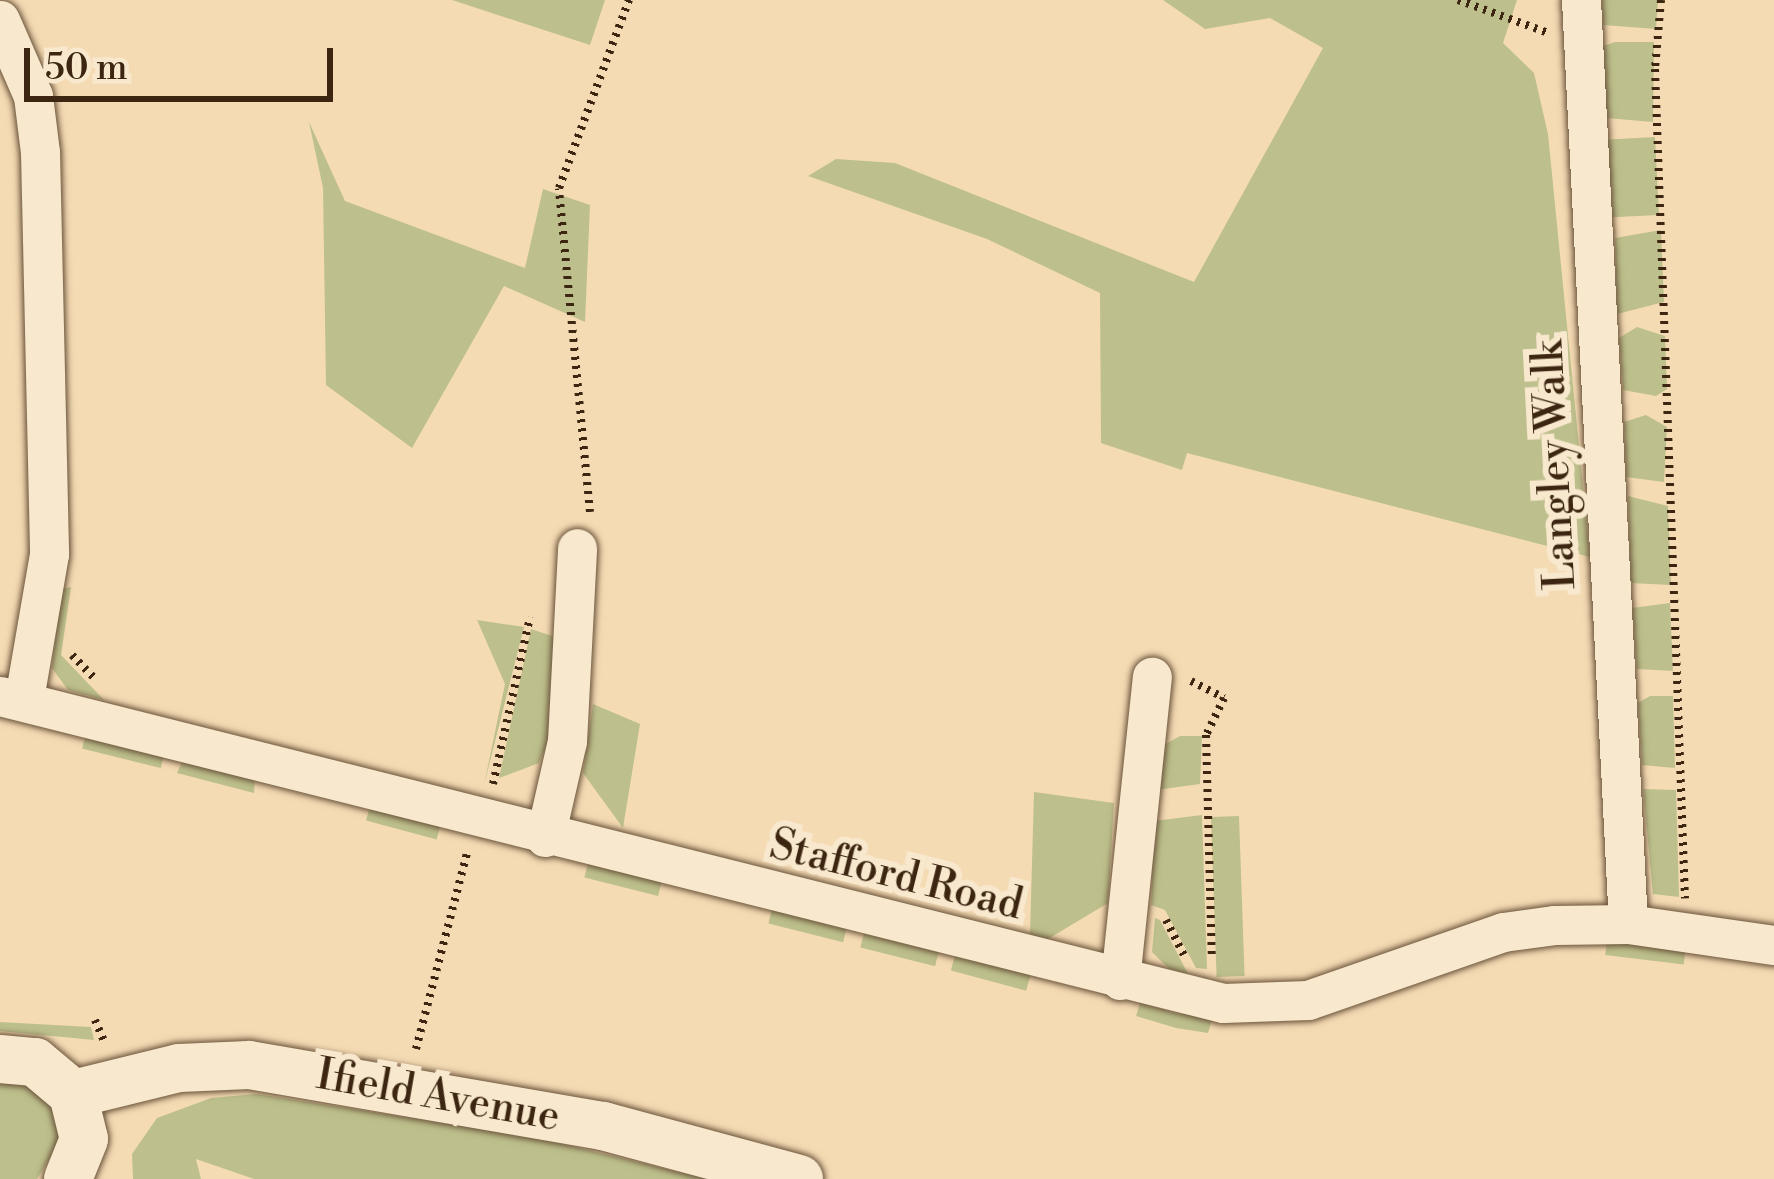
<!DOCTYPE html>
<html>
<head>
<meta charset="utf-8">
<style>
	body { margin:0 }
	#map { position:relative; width:1774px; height:1179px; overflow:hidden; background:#f5dbb4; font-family:"Libre Bodoni",serif }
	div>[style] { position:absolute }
	.green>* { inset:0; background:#bdc08c; transform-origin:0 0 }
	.path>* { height:8px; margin-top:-4px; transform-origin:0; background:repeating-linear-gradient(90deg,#3c2611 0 3px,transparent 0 9px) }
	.roads { filter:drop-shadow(0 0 3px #6a533a) drop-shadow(0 0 3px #6a533a) }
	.minor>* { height:39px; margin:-19.5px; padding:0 19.5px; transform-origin:19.5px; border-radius:19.5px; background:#f8e8ce }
	.tertiary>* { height:48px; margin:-24px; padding:0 24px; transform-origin:24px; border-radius:24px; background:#f8e8ce }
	span { translate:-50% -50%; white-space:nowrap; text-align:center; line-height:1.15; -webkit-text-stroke:12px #f8e8ce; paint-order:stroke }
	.street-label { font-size:42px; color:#3c2611 }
	.scale { position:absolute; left:24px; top:48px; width:309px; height:54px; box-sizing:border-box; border:6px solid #3c2611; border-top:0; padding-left:15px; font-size:36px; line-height:42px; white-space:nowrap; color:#3c2611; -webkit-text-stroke:9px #f8e8ce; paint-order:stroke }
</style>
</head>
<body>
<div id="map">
	<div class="green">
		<i style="clip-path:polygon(452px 0,605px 0,590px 45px)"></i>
		<i style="clip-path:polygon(1163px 0,1517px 0,1503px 43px,1534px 73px,1548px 134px,1590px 557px,1187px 453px,1182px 470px,1101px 443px,1100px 293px,987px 239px,808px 176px,836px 159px,895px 163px,1194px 282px,1323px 48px,1270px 18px,1205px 29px)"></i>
		<i style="clip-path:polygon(1602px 0,1658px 0,1656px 29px,1603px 25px)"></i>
		<i style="clip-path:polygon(1615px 42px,1654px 42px,1653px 122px,1606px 118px,1603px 46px)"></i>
		<i style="clip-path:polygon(309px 122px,345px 201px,525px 268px,543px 189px,590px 205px,585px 322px,504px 286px,412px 448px,326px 385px,323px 188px)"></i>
		<i style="left:1655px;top:137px;width:78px;height:47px;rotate:87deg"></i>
		<i style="clip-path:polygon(1661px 230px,1664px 302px,1617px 314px,1615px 238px)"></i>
		<i style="clip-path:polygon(1637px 327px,1665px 336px,1667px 389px,1656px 396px,1623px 390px,1619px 338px)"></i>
		<i style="clip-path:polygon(1646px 415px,1667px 427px,1664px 482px,1626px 477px,1624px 422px)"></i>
		<i style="clip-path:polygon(1628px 496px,1668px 506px,1671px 585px,1631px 583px)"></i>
		<i style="clip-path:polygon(71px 587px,61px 655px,104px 700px,68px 690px,52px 668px,61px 589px)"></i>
		<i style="clip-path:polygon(1670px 603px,1673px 671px,1637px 669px,1632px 608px)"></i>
		<i style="clip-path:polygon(477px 620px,524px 627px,484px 785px,505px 684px)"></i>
		<i style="clip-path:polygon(531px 629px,561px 639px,547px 744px,539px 763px,499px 778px)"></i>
		<i style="clip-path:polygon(1650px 696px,1673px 696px,1675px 768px,1642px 765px,1638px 703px)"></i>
		<i style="clip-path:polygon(593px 704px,640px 724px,623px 828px,583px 773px)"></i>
		<i style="left:86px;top:733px;width:81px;height:16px;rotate:14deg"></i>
		<i style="clip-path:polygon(1180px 736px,1202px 736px,1200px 784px,1156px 790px,1164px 745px)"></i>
		<i style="clip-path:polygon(184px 758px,255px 778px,254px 793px,177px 773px)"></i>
		<i style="clip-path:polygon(1643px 789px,1676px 790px,1679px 897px,1653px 894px)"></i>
		<i style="clip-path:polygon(1034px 792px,1114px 803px,1108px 903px,1048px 939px,1030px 934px)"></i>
		<i style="left:370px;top:806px;width:73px;height:15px;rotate:15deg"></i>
		<i style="clip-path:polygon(1202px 815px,1207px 969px,1196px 968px,1165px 910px,1151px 905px,1154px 821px)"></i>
		<i style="left:1239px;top:816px;width:160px;height:28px;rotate:88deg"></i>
		<i style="left:588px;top:863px;width:76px;height:15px;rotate:14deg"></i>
		<i style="left:772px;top:909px;width:77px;height:15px;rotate:14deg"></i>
		<i style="clip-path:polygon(1155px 918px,1160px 920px,1188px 974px,1169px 969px,1152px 952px)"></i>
		<i style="left:864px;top:933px;width:77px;height:15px;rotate:14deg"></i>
		<i style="left:1607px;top:941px;width:79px;height:14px;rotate:7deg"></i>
		<i style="left:955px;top:955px;width:78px;height:16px;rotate:15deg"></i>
		<i style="clip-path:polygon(1140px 1003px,1179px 1014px,1213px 1016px,1208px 1033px,1176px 1028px,1136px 1016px)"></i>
		<i style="clip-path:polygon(0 1022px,91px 1027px,94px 1040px,0 1031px)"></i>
		<i style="clip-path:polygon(0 1081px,25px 1083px,52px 1102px,62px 1138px,37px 1179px,0 1179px)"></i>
		<i style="clip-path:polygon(257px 1094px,538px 1138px,707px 1179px,254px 1179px,196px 1159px,201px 1179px,133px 1179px,132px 1154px,157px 1118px,211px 1098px)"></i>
	</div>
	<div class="path">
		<i style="left:1458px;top:0;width:94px;rotate:20deg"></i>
		<i style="left:1661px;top:0;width:69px;rotate:95deg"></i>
		<i style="left:1655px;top:69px;width:830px;rotate:87.93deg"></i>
		<i style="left:590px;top:512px;width:325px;rotate:-95.5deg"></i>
		<i style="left:559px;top:188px;width:201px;rotate:-69.6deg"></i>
		<i style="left:72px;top:655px;width:33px;rotate:46deg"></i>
		<i style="left:1191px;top:681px;width:37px;rotate:27deg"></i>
		<i style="left:1224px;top:698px;width:41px;rotate:115.9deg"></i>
		<i style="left:1206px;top:735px;width:224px;rotate:88.5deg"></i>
		<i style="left:493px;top:784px;width:171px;rotate:-77.5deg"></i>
		<i style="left:1166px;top:920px;width:39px;rotate:63deg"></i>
		<i style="left:95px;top:1020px;width:23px;rotate:67deg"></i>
		<i style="left:416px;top:1049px;width:203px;rotate:-75.4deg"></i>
	</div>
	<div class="roads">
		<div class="minor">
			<i style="left:1581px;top:0;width:925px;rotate:87.09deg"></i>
			<i style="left:0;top:20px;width:83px;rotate:66.5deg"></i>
			<i style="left:33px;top:96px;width:56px;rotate:82.9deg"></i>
			<i style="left:40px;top:152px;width:402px;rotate:88.7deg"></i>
			<i style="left:49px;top:554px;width:147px;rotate:99.8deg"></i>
			<i style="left:0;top:696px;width:1261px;rotate:14.09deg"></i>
			<i style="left:1223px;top:1003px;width:85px;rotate:-2deg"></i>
			<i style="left:1308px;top:1000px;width:207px;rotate:-19.2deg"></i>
			<i style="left:1503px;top:932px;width:51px;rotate:-7.8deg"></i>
			<i style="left:1554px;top:925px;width:74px;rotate:-0.8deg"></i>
			<i style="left:1628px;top:924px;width:148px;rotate:8.2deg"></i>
			<i style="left:545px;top:837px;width:98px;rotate:-77.1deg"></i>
			<i style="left:567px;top:741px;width:193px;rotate:-87deg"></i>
			<i style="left:1120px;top:980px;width:305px;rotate:-84deg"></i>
		</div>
		<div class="tertiary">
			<i style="left:0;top:1059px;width:35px;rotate:5deg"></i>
			<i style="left:35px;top:1062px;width:50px;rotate:40.1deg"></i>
			<i style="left:73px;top:1094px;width:46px;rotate:76.3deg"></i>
			<i style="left:84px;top:1139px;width:43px;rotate:111.8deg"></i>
			<i style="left:73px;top:1094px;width:109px;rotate:-13.8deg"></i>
			<i style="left:179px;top:1068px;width:70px;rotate:-2.5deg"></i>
			<i style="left:249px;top:1065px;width:359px;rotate:9.8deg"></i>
			<i style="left:603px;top:1126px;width:203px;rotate:15.1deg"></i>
		</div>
	</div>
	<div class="street-label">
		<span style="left:1556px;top:465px;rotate:-93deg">Langley Walk</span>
		<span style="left:896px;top:876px;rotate:14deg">Stafford Road</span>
		<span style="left:438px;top:1097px;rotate:10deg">Ifield Avenue</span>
	</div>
	<div class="scale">50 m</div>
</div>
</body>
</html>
